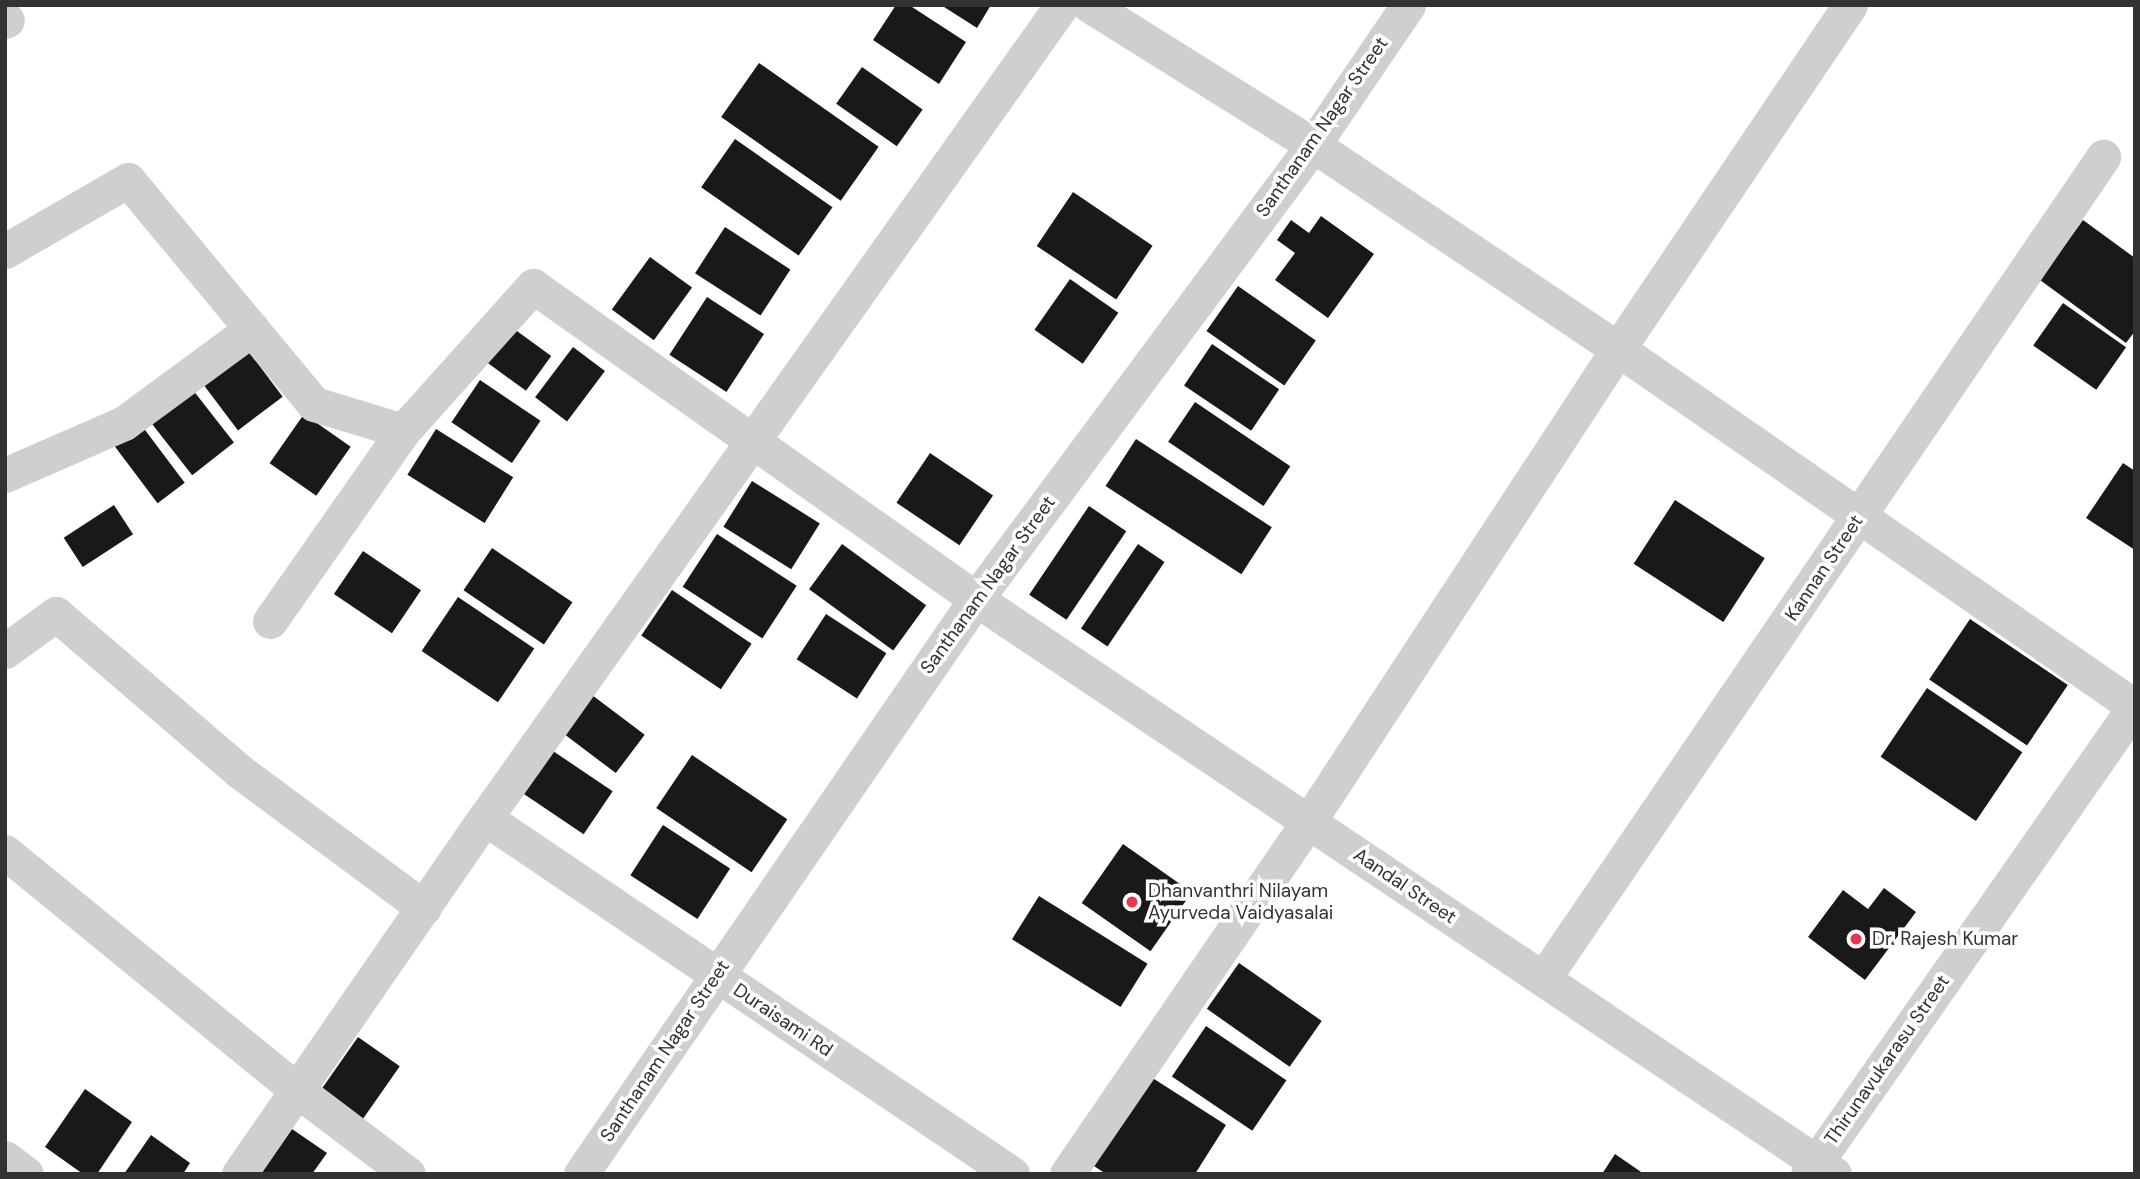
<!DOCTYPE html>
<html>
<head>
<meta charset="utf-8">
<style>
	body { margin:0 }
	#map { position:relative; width:2140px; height:1179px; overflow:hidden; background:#fff; font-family:"DM Sans",sans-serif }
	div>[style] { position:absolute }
	.building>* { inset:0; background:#191919; transform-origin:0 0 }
	.street>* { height:35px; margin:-17.5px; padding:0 17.5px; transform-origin:17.5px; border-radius:17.5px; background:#cfcfcf }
	.dots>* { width:19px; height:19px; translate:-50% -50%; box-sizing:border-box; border:4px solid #fff; border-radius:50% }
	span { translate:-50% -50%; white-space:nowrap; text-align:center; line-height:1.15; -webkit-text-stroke:7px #fff; paint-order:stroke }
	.street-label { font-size:19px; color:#323232 }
	.poi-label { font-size:19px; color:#323232 }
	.left { translate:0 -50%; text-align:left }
	.frame { position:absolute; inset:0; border:7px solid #323232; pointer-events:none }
</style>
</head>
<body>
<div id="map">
	<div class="building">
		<i style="clip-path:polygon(896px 5px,909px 5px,966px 42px,939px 84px,873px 40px)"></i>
		<i style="clip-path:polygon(941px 5px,991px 5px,977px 28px)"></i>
		<i style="left:759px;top:63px;width:146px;height:66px;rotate:35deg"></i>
		<i style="left:862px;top:67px;width:74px;height:45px;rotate:35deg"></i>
		<i style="left:735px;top:139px;width:119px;height:59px;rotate:35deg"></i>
		<i style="left:1073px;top:192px;width:96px;height:65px;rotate:34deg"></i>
		<i style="clip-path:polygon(1321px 216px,1374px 254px,1328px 318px,1275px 280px,1295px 253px,1277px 240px,1291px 220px,1309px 233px)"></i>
		<i style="clip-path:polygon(2083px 220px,2135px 258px,2135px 331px,2126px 343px,2040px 280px)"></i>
		<i style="left:725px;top:227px;width:78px;height:55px;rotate:33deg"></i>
		<i style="left:650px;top:257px;width:52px;height:65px;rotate:36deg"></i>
		<i style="left:1070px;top:279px;width:59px;height:62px;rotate:35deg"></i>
		<i style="left:1238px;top:286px;width:95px;height:55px;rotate:35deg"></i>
		<i style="left:707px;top:297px;width:68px;height:69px;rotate:33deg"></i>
		<i style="left:2063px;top:303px;width:77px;height:52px;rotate:35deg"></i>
		<i style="left:510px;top:326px;width:51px;height:43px;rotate:36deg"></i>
		<i style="left:243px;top:344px;width:66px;height:56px;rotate:53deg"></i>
		<i style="left:1212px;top:344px;width:81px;height:50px;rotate:34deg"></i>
		<i style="left:573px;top:347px;width:40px;height:63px;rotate:37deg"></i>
		<i style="left:480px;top:380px;width:73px;height:51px;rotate:34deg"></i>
		<i style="left:189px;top:385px;width:73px;height:53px;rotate:52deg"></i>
		<i style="left:1195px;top:402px;width:115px;height:48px;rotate:34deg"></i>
		<i style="left:304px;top:414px;width:57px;height:60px;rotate:35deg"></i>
		<i style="left:136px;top:418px;width:81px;height:34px;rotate:53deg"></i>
		<i style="left:436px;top:429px;width:91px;height:54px;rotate:32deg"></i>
		<i style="left:1136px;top:439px;width:162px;height:56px;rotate:33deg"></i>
		<i style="left:930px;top:453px;width:76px;height:60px;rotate:34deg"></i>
		<i style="clip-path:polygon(2123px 463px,2135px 471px,2135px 550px,2086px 518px)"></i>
		<i style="left:752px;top:481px;width:80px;height:54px;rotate:32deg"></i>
		<i style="left:1675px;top:500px;width:107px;height:76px;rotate:33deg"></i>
		<i style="left:114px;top:505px;width:35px;height:60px;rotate:57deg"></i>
		<i style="left:1089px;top:506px;width:45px;height:107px;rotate:34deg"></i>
		<i style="left:717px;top:534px;width:95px;height:63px;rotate:33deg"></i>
		<i style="left:842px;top:544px;width:104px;height:56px;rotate:36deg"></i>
		<i style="left:1138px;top:544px;width:32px;height:102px;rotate:34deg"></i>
		<i style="left:492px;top:548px;width:97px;height:51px;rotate:34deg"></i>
		<i style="left:363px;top:551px;width:70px;height:52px;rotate:34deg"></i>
		<i style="left:672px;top:590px;width:96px;height:55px;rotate:34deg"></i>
		<i style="left:458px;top:597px;width:92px;height:65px;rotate:34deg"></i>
		<i style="left:826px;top:614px;width:72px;height:54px;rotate:33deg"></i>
		<i style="left:1970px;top:619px;width:118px;height:73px;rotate:34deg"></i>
		<i style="left:1927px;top:688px;width:115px;height:83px;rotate:34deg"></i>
		<i style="left:592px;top:695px;width:66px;height:48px;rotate:37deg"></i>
		<i style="left:553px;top:751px;width:72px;height:52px;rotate:34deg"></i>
		<i style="left:692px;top:755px;width:115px;height:64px;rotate:34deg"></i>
		<i style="left:663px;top:825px;width:80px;height:60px;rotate:33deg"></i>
		<i style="left:1123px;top:844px;width:84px;height:72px;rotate:35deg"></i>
		<i style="clip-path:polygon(1884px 888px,1916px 912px,1865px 980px,1808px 937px,1843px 890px,1868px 909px)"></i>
		<i style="left:1039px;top:896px;width:128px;height:51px;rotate:32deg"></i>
		<i style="left:1239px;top:963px;width:101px;height:56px;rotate:35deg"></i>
		<i style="left:1206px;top:1026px;width:97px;height:61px;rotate:34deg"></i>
		<i style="left:358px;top:1037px;width:51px;height:75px;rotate:35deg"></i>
		<i style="clip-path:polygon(1151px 1077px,1226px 1125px,1195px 1174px,1106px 1174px,1094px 1166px)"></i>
		<i style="clip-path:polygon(85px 1089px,132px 1122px,97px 1174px,83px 1174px,45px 1147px)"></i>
		<i style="clip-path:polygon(292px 1129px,327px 1153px,312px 1174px,261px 1174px)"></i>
		<i style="clip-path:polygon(151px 1135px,190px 1163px,183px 1174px,124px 1174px)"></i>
		<i style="clip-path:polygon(1615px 1154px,1644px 1174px,1602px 1174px)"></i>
	</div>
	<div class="street">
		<i style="left:1089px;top:5px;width:264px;rotate:32deg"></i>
		<i style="left:1313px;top:145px;width:367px;rotate:33.8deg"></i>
		<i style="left:1618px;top:349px;width:629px;rotate:34.7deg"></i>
		<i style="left:5px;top:21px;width:2px;rotate:-27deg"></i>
		<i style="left:5px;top:251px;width:142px;rotate:-30deg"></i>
		<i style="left:128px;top:180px;width:291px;rotate:50.3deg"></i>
		<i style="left:314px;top:404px;width:93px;rotate:16.9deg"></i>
		<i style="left:403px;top:431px;width:195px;rotate:-48.1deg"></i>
		<i style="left:533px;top:286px;width:542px;rotate:35.24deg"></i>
		<i style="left:976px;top:599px;width:1033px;rotate:33.83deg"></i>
		<i style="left:5px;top:475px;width:130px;rotate:-23.6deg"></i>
		<i style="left:124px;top:423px;width:159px;rotate:-36.3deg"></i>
		<i style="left:270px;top:621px;width:232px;rotate:-55deg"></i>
		<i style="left:5px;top:651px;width:63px;rotate:-36deg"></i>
		<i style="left:56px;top:614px;width:241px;rotate:40.6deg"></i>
		<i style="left:239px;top:771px;width:230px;rotate:36.5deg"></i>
		<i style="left:485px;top:818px;width:636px;rotate:34.04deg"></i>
		<i style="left:5px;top:852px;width:377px;rotate:39.2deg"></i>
		<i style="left:297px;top:1090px;width:139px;rotate:37.1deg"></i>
		<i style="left:1543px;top:979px;width:995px;rotate:-55.73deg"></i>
		<i style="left:5px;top:1158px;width:26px;rotate:37deg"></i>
		<i style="left:239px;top:1174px;width:433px;rotate:-55.4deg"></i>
		<i style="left:485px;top:818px;width:997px;rotate:-54.64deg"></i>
		<i style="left:581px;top:1174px;width:698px;rotate:-55.51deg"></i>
		<i style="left:976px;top:599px;width:565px;rotate:-53.41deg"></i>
		<i style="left:1313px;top:145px;width:169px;rotate:-55.8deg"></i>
		<i style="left:1067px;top:1174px;width:428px;rotate:-55.6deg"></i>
		<i style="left:1309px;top:821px;width:564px;rotate:-56.79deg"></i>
		<i style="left:1618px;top:349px;width:415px;rotate:-56deg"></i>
		<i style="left:1808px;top:1174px;width:571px;rotate:-55.06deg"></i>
	</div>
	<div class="dots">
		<i style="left:1132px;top:902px;background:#e43852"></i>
		<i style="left:1856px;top:939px;background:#e43852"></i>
	</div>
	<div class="street-label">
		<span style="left:1322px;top:127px;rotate:-55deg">Santhanam Nagar Street</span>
		<span style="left:1824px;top:568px;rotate:-56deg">Kannan Street</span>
		<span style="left:988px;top:585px;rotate:-54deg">Santhanam Nagar Street</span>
		<span style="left:1405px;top:886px;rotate:34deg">Aandal Street</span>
		<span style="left:783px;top:1020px;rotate:34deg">Duraisami Rd</span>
		<span style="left:665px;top:1051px;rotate:-56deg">Santhanam Nagar Street</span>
		<span style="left:1887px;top:1060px;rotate:-55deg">Thirunavukarasu Street</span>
	</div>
	<div class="poi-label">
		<span class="left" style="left:1148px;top:902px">Dhanvanthri Nilayam<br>Ayurveda Vaidyasalai</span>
		<span class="left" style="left:1872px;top:939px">Dr. Rajesh Kumar</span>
	</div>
	<div class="frame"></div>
</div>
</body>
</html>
